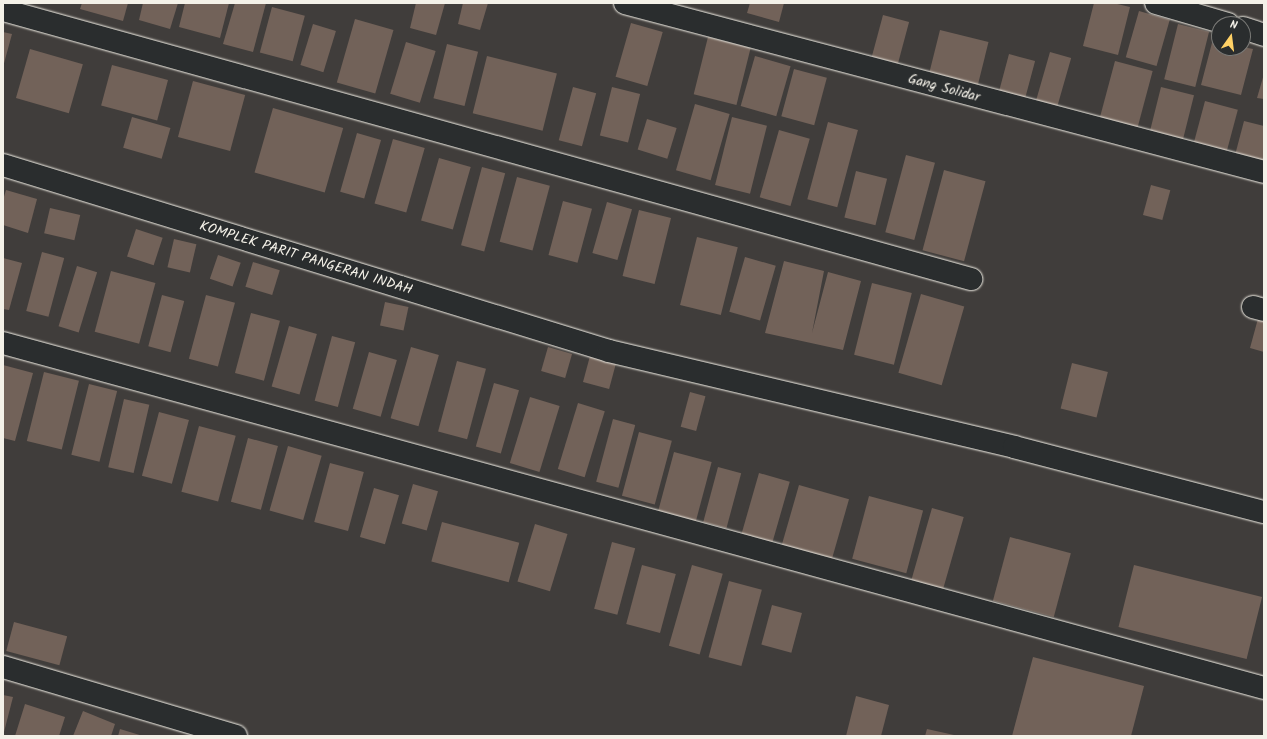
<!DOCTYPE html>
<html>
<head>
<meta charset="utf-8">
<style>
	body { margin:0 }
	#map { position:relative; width:1267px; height:739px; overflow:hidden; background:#403d3b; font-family:Kalam,sans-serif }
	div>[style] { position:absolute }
	.building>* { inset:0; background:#726259; transform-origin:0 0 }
	.roads { filter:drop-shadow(0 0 1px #f4f1e8) drop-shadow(0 0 1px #f4f1e8) }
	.minor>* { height:22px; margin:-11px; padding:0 11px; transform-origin:11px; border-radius:11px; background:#2a2d2e }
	span { translate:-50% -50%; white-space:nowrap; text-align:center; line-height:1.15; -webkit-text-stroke:4px #2a2d2e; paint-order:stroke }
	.street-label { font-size:14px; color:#f4f1e8 }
	.frame { position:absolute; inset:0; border:4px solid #f4f1e8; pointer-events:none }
	.north { position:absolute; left:1211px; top:16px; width:40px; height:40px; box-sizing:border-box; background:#2a2d2e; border:1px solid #7b7b78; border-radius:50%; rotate:14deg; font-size:11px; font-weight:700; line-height:16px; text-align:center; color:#f4f1e8 }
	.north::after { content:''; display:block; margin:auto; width:14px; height:18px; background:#ffd166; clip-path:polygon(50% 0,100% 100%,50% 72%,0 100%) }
</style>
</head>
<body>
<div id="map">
	<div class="building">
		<i style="clip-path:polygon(82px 3px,128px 3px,123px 21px,80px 9px)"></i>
		<i style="clip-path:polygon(143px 3px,178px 3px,170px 29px,139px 20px)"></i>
		<i style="clip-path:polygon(185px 3px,229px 3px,220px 38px,179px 27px)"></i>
		<i style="clip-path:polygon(235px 3px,266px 3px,253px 52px,223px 44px)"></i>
		<i style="clip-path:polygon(416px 3px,445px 3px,436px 35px,410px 28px)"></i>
		<i style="clip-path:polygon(463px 3px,488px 3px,480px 30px,458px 24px)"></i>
		<i style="clip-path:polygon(750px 3px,784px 3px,779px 22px,747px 13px)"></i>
		<i style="clip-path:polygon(1094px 3px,1113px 3px,1130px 7px,1118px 55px,1083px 46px)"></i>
		<i style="left:272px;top:7px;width:34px;height:47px;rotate:15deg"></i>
		<i style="left:1139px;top:11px;width:32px;height:48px;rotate:16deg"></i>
		<i style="left:883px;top:15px;width:27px;height:43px;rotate:15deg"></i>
		<i style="left:355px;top:19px;width:40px;height:66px;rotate:16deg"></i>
		<i style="left:631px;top:23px;width:33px;height:56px;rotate:16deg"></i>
		<i style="left:313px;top:24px;width:24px;height:43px;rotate:17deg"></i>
		<i style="left:1178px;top:24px;width:32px;height:57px;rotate:14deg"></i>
		<i style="left:940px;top:30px;width:50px;height:47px;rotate:14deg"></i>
		<i style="clip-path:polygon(3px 32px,12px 34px,3px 67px)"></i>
		<i style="left:708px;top:37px;width:44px;height:59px;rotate:14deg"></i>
		<i style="clip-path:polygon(1213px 39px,1219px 40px,1219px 48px,1243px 48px,1243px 47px,1253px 49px,1241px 95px,1201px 85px)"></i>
		<i style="left:406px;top:42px;width:31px;height:54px;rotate:17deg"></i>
		<i style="left:447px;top:44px;width:32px;height:56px;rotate:14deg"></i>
		<i style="left:30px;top:49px;width:55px;height:51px;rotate:16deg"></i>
		<i style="left:1050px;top:52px;width:22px;height:55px;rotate:16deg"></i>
		<i style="left:1009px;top:54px;width:27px;height:40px;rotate:15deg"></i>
		<i style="left:487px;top:56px;width:72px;height:59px;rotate:14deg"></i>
		<i style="left:755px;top:56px;width:37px;height:52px;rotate:16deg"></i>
		<i style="left:1115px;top:61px;width:39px;height:62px;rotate:15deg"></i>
		<i style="left:112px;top:65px;width:58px;height:42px;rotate:15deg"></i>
		<i style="left:794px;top:69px;width:34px;height:49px;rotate:15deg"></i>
		<i style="clip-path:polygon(1264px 74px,1264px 99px,1257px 98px)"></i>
		<i style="left:193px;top:81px;width:54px;height:58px;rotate:15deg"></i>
		<i style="left:573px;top:87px;width:24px;height:55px;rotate:15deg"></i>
		<i style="left:612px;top:87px;width:29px;height:50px;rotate:14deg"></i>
		<i style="left:1161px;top:87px;width:34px;height:48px;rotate:14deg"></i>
		<i style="left:1205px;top:101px;width:34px;height:46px;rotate:15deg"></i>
		<i style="left:695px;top:104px;width:36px;height:69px;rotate:16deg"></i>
		<i style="left:273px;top:108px;width:73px;height:67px;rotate:16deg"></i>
		<i style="left:132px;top:117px;width:40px;height:32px;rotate:16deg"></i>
		<i style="left:732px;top:117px;width:36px;height:70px;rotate:14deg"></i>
		<i style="left:647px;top:119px;width:31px;height:32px;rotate:17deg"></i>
		<i style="clip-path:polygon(1244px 121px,1264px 126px,1264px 167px,1234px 159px)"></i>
		<i style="left:828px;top:122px;width:31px;height:80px;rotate:15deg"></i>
		<i style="left:779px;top:130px;width:32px;height:70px;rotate:16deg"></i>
		<i style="left:357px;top:133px;width:25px;height:61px;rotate:16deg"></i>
		<i style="left:393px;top:139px;width:33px;height:67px;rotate:16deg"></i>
		<i style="left:906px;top:155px;width:30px;height:80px;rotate:15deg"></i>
		<i style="left:439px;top:158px;width:33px;height:65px;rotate:16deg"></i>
		<i style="left:482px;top:167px;width:24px;height:81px;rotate:15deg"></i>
		<i style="left:944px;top:170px;width:43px;height:83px;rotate:15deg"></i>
		<i style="left:856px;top:171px;width:32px;height:48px;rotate:14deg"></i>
		<i style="left:517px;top:177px;width:34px;height:67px;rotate:15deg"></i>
		<i style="left:1151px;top:185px;width:20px;height:31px;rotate:15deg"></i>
		<i style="clip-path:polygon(6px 190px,37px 199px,28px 233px,3px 225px,3px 200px)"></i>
		<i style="left:563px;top:201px;width:30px;height:56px;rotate:15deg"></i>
		<i style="left:607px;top:202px;width:26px;height:53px;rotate:16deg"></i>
		<i style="left:50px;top:208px;width:31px;height:26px;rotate:13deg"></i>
		<i style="left:639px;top:210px;width:33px;height:68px;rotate:14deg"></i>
		<i style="left:136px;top:229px;width:28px;height:29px;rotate:18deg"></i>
		<i style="left:697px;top:237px;width:42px;height:70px;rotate:14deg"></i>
		<i style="left:174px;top:239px;width:23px;height:29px;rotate:13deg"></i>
		<i style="left:42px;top:252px;width:23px;height:61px;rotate:15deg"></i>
		<i style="left:218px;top:255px;width:24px;height:25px;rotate:19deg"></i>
		<i style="left:745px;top:257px;width:32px;height:57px;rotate:16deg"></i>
		<i style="clip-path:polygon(3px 258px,22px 263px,9px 310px,3px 309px)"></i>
		<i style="clip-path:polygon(784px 261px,824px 271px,812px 333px,828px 272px,861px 281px,843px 350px,765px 333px)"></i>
		<i style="left:253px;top:262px;width:28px;height:26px;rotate:17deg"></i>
		<i style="left:77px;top:266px;width:21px;height:63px;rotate:17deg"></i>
		<i style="left:111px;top:271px;width:46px;height:63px;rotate:15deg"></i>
		<i style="left:872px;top:283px;width:41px;height:74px;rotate:14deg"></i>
		<i style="left:921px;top:294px;width:45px;height:82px;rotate:16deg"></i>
		<i style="left:162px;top:295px;width:23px;height:53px;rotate:15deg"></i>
		<i style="left:206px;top:295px;width:30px;height:66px;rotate:15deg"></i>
		<i style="left:385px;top:302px;width:24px;height:24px;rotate:12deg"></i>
		<i style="left:251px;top:313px;width:30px;height:62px;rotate:15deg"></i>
		<i style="clip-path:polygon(1259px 315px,1264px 317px,1264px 352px,1250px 348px)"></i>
		<i style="left:289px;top:326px;width:29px;height:63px;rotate:16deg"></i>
		<i style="left:332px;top:336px;width:24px;height:67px;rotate:15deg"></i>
		<i style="left:411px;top:347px;width:29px;height:74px;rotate:16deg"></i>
		<i style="left:548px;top:347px;width:25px;height:25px;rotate:16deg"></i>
		<i style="left:369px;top:352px;width:29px;height:59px;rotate:16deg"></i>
		<i style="left:590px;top:356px;width:27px;height:27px;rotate:15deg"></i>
		<i style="left:457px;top:361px;width:30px;height:73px;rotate:15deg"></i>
		<i style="left:1072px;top:363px;width:37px;height:47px;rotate:14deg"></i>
		<i style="clip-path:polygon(3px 365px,33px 373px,15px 441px,3px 438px)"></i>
		<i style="left:44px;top:372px;width:36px;height:71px;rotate:14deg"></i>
		<i style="left:494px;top:383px;width:26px;height:66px;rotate:16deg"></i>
		<i style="left:89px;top:384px;width:29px;height:73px;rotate:14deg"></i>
		<i style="left:690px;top:392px;width:16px;height:36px;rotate:15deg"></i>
		<i style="left:530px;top:397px;width:31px;height:69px;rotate:17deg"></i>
		<i style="left:124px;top:399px;width:26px;height:70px;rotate:13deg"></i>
		<i style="left:578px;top:403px;width:28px;height:69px;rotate:17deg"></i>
		<i style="left:159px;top:412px;width:31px;height:66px;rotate:15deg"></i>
		<i style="left:613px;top:419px;width:23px;height:65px;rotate:15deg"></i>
		<i style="left:199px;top:426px;width:38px;height:68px;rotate:15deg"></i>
		<i style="left:639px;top:432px;width:34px;height:66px;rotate:15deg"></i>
		<i style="left:248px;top:438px;width:31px;height:66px;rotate:15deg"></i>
		<i style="left:288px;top:446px;width:35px;height:67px;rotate:16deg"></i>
		<i style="left:674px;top:452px;width:39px;height:65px;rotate:15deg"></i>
		<i style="left:330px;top:463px;width:35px;height:61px;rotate:15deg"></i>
		<i style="left:718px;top:467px;width:24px;height:57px;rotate:15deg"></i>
		<i style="left:759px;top:473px;width:32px;height:65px;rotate:16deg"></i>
		<i style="left:413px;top:484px;width:26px;height:41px;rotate:16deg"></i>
		<i style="left:799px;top:485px;width:52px;height:63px;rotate:16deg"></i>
		<i style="left:374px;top:488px;width:26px;height:51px;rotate:16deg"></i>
		<i style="left:869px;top:496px;width:56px;height:65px;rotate:15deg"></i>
		<i style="left:932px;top:508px;width:33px;height:78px;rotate:16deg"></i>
		<i style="left:442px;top:522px;width:80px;height:41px;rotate:15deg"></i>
		<i style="left:535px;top:524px;width:34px;height:60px;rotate:17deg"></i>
		<i style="left:1010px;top:537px;width:63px;height:66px;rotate:15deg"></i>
		<i style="left:612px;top:542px;width:24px;height:69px;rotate:15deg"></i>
		<i style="left:642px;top:565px;width:35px;height:61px;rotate:15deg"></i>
		<i style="left:692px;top:565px;width:32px;height:84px;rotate:16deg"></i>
		<i style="left:1134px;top:565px;width:132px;height:64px;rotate:14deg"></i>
		<i style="left:729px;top:581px;width:34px;height:79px;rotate:15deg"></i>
		<i style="left:772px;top:605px;width:31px;height:41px;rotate:15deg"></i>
		<i style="left:14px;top:622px;width:55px;height:30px;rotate:15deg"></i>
		<i style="clip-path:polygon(1033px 657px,1144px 686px,1131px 736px,1012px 736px)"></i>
		<i style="clip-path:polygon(3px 695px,13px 697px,4px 732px,3px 732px)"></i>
		<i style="clip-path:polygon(856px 696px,889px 705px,881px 736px,846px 736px)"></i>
		<i style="clip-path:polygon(25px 704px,65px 717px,59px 736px,15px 736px)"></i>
		<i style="clip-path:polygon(83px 711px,115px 724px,111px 736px,73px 736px)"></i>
		<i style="clip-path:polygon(120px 729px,143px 736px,118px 736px)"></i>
		<i style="clip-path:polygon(927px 729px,954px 735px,954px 736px,925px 736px)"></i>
	</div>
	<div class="roads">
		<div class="minor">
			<i style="left:625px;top:3px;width:661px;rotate:14.81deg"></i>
			<i style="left:1156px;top:3px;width:75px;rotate:16.3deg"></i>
			<i style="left:3px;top:10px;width:1005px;rotate:15.53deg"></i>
			<i style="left:1243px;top:28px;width:22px;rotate:18deg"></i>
			<i style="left:3px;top:165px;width:634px;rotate:17.06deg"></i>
			<i style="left:609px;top:351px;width:416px;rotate:13.3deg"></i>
			<i style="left:1014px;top:447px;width:258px;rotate:14.6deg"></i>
			<i style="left:1253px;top:307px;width:11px;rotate:15deg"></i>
			<i style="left:3px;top:343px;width:1307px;rotate:15.3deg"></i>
			<i style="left:3px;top:667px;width:243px;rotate:16.5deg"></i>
		</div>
	</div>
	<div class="street-label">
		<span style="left:944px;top:88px;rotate:15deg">Gang Solidar</span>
		<span style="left:306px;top:258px;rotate:17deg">KOMPLEK PARIT PANGERAN INDAH</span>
	</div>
	<div class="frame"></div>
	<div class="north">N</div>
</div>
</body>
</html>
